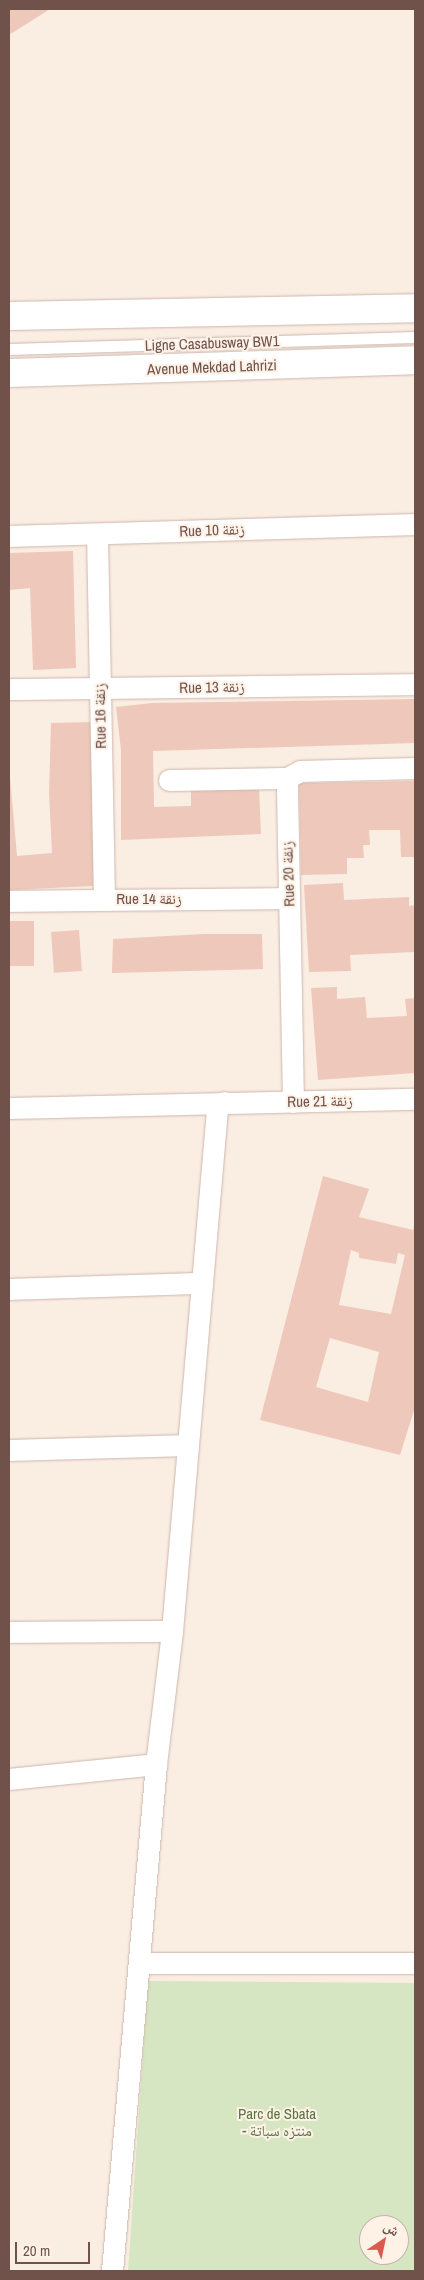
<!DOCTYPE html>
<html>
<head>
<meta charset="utf-8">
<style>
	body { margin:0 }
	#map { position:relative; width:424px; height:2280px; overflow:hidden; background:#faede2; font-family:"Archivo Narrow","Noto Naskh Arabic",sans-serif }
	div>[style] { position:absolute }
	.green>* { inset:0; background:#d6e6c2 }
	.building>* { inset:0; background:#eec8bb; transform-origin:0 0 }
	.roads { filter:drop-shadow(0 0 1px #cdb6ac) drop-shadow(0 0 1px #cdb6ac) }
	.service>* { height:11px; margin:-5.5px; padding:0 5.5px; transform-origin:5.5px; border-radius:5.5px; background:#fff }
	.minor>* { height:21px; margin:-10.5px; padding:0 10.5px; transform-origin:10.5px; border-radius:10.5px; background:#fff }
	.secondary>* { height:28px; margin:-14px; padding:0 14px; transform-origin:14px; border-radius:14px; background:#fff }
	span { translate:-50% -50%; white-space:nowrap; text-align:center; line-height:1.15; -webkit-text-stroke:4px #fef2e7; paint-order:stroke }
	.street-label { font-size:15px; color:#70524a }
	.park-label { font-size:15px; color:#597543 }
	.frame { position:absolute; inset:0; border:10px solid #70524a; pointer-events:none }
	.north { position:absolute; left:359px; top:2215px; width:50px; height:50px; box-sizing:border-box; background:#fef2e7; border:1px solid #c5b2a8; border-radius:50%; rotate:34deg; font-size:14px; font-weight:700; line-height:20px; text-align:center; color:#70524a }
	.north::after { content:''; display:block; margin:auto; width:18px; height:22px; background:#dc594f; clip-path:polygon(50% 0,100% 100%,50% 72%,0 100%) }
	.scale { position:absolute; left:15px; top:2242px; width:75px; height:22px; box-sizing:border-box; border:2px solid #70524a; border-top:0; padding-left:6px; font-size:15px; line-height:18px; white-space:nowrap; color:#70524a; -webkit-text-stroke:4px #fef2e7; paint-order:stroke }
</style>
</head>
<body>
<div id="map">
	<div class="green">
		<i style="clip-path:polygon(evenodd,148px 1981px,415px 1983px,415px 2271px,128px 2271px,148px 1981px,369px 2225px,399px 2225px,399px 2255px,369px 2255px,369px 2225px)"></i>
	</div>
	<div class="building">
		<i style="clip-path:polygon(9px 9px,50px 9px,9px 35px)"></i>
		<i style="clip-path:polygon(73px 551px,76px 668px,33px 670px,30px 588px,9px 590px,9px 553px)"></i>
		<i style="clip-path:polygon(415px 699px,415px 743px,153px 751px,154px 807px,191px 806px,191px 788px,259px 787px,261px 834px,121px 840px,121px 750px,116px 707px,152px 703px)"></i>
		<i style="clip-path:polygon(92px 722px,93px 886px,9px 890px,9px 765px,17px 856px,52px 853px,49px 793px,51px 723px)"></i>
		<i style="clip-path:polygon(415px 781px,415px 857px,401px 857px,400px 830px,369px 830px,370px 845px,363px 845px,364px 858px,347px 858px,347px 874px,301px 875px,299px 783px)"></i>
		<i style="clip-path:polygon(343px 883px,344px 900px,409px 897px,409px 906px,415px 905px,415px 952px,350px 955px,351px 971px,309px 972px,304px 885px)"></i>
		<i style="left:9px;top:921px;width:25px;height:45px"></i>
		<i style="left:79px;top:930px;width:41px;height:28px;rotate:86deg"></i>
		<i style="clip-path:polygon(204px 934px,262px 934px,263px 969px,112px 973px,113px 939px)"></i>
		<i style="clip-path:polygon(337px 987px,337px 999px,365px 997px,367px 1018px,407px 1016px,405px 999px,415px 998px,415px 1073px,318px 1080px,311px 988px)"></i>
		<i style="clip-path:polygon(evenodd,323px 1176px,369px 1189px,359px 1217px,413px 1230px,415px 1223px,415px 1407px,400px 1455px,260px 1420px,323px 1176px,351px 1250px,359px 1253px,359px 1258px,396px 1264px,398px 1253px,405px 1255px,391px 1314px,339px 1305px,351px 1250px,323px 1176px,330px 1338px,379px 1352px,368px 1402px,316px 1387px,330px 1338px)"></i>
	</div>
	<div class="roads">
		<div class="service">
			<i style="left:9px;top:349px;width:406px;rotate:-1.7deg"></i>
		</div>
		<div class="minor">
			<i style="left:97px;top:534px;width:365px;rotate:88.9deg"></i>
			<i style="left:9px;top:536px;width:406px;rotate:-1.7deg"></i>
			<i style="left:9px;top:689px;width:406px;rotate:-0.7deg"></i>
			<i style="left:169px;top:780px;width:118px;rotate:-1deg"></i>
			<i style="left:9px;top:901px;width:280px;rotate:-0.6deg"></i>
			<i style="left:293px;top:1102px;width:324px;rotate:-91.1deg"></i>
			<i style="left:287px;top:778px;width:15px;rotate:-28deg"></i>
			<i style="left:300px;top:771px;width:115px;rotate:-1.5deg"></i>
			<i style="left:9px;top:1108px;width:406px;rotate:-1.3deg"></i>
			<i style="left:9px;top:1289px;width:193px;rotate:-1.8deg"></i>
			<i style="left:9px;top:1450px;width:179px;rotate:-1.6deg"></i>
			<i style="left:9px;top:1632px;width:163px;rotate:-0.4deg"></i>
			<i style="left:9px;top:1779px;width:148px;rotate:-5.8deg"></i>
			<i style="left:156px;top:1764px;width:134px;rotate:-83.1deg"></i>
			<i style="left:172px;top:1631px;width:524px;rotate:-85.07deg"></i>
			<i style="left:217px;top:1109px;width:10px;rotate:-45deg"></i>
			<i style="left:140px;top:1963px;width:275px"></i>
			<i style="left:112px;top:2271px;width:509px;rotate:-85.04deg"></i>
		</div>
		<div class="secondary">
			<i style="left:9px;top:316px;width:406px;rotate:-1.1deg"></i>
			<i style="left:9px;top:373px;width:406px;rotate:-1.8deg"></i>
		</div>
	</div>
	<div class="street-label">
		<span style="left:212px;top:343px;rotate:-2deg">Ligne Casabusway BW1</span>
		<span style="left:212px;top:367px;rotate:-2deg">Avenue Mekdad Lahrizi</span>
		<span style="left:212px;top:530px;rotate:-2deg">Rue 10 زنقة</span>
		<span style="left:212px;top:687px;rotate:-1deg">Rue 13 زنقة</span>
		<span style="left:100px;top:716px;rotate:-91deg">Rue 16 زنقة</span>
		<span style="left:288px;top:874px;rotate:-92deg">Rue 20 زنقة</span>
		<span style="left:149px;top:899px">Rue 14 زنقة</span>
		<span style="left:320px;top:1101px;rotate:-1deg">Rue 21 زنقة</span>
	</div>
	<div class="park-label">
		<span style="left:277px;top:2122px">Parc de Sbata<br>- منتزه سباتة</span>
	</div>
	<div class="frame"></div>
	<div class="north">ش</div>
	<div class="scale">20 m</div>
</div>
</body>
</html>
